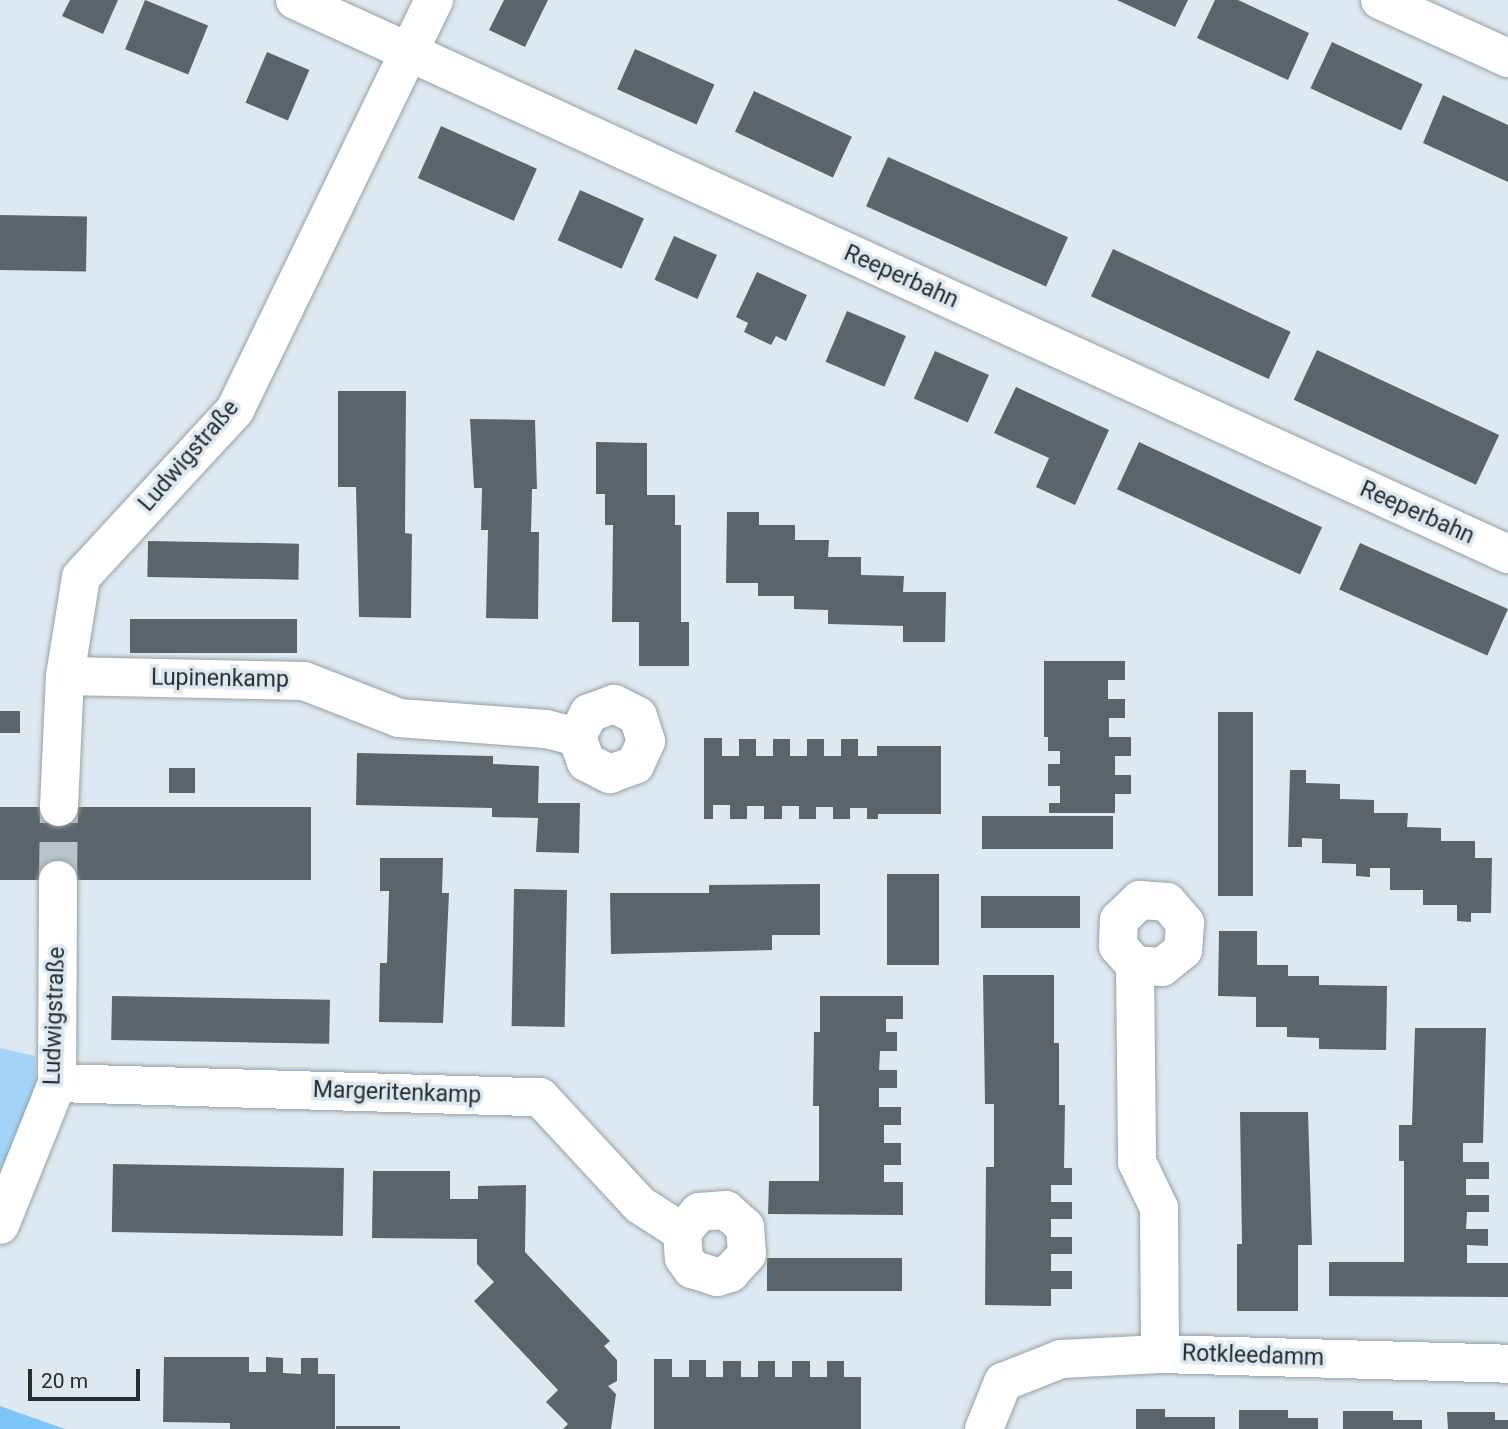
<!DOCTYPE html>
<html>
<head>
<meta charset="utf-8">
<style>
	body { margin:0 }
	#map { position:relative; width:1508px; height:1429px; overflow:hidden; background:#dde8f0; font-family:Roboto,sans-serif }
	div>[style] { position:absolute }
	.green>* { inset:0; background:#a4d5f9 }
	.water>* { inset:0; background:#7dc6f8 }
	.building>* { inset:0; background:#5b646b; transform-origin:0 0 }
	.minor-tunnel>* { height:38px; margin-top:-19px; transform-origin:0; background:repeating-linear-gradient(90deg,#b9c3ca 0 38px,transparent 0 57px) }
	.roads { filter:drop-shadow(0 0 2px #96a0a7) drop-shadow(0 0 2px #96a0a7) }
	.minor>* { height:38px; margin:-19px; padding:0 19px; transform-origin:19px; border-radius:19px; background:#fff }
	span { translate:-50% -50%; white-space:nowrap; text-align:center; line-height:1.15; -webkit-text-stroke:7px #dde8f0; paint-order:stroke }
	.street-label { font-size:23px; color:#282d30 }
	.scale { position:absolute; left:28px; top:1369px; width:112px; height:32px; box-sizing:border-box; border:4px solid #282d30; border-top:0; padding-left:9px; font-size:21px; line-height:24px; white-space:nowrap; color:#282d30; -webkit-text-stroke:5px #dde8f0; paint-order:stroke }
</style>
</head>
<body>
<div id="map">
	<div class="green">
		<i style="clip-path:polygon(0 1048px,35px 1056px,37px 1107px,0 1197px)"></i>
	</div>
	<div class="water">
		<i style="clip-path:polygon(0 1406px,65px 1429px,0 1429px)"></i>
	</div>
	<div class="building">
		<i style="clip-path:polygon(70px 0,118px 0,103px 34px,62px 16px)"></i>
		<i style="left:145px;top:0;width:68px;height:53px;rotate:22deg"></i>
		<i style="clip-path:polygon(504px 0,548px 0,525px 47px,489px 30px)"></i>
		<i style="clip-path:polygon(1117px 0,1188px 0,1175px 27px)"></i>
		<i style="clip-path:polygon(1215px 0,1238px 0,1309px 33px,1288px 80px,1197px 38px)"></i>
		<i style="left:1332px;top:42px;width:100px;height:51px;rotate:25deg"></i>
		<i style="left:635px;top:49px;width:87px;height:44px;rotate:24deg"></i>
		<i style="left:267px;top:52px;width:46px;height:55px;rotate:23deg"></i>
		<i style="left:754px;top:91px;width:108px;height:45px;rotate:25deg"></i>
		<i style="clip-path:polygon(1443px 95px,1508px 125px,1508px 182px,1423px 143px)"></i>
		<i style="left:441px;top:126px;width:105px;height:57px;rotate:24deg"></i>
		<i style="left:888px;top:157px;width:197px;height:54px;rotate:24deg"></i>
		<i style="left:580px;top:190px;width:70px;height:55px;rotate:24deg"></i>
		<i style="left:0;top:215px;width:87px;height:55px;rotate:1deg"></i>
		<i style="left:674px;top:236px;width:47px;height:48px;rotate:24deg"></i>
		<i style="left:1113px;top:249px;width:196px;height:52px;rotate:25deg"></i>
		<i style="clip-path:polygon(757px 272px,807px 295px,786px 341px,776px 336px,771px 345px,744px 332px,748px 323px,736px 317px)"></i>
		<i style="left:847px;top:311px;width:64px;height:55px;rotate:23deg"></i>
		<i style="left:1317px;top:350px;width:201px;height:55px;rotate:25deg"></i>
		<i style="left:935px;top:351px;width:59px;height:52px;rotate:24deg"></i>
		<i style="clip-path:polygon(1016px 387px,1109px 430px,1075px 505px,1036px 487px,1049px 458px,994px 433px)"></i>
		<i style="clip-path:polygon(338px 391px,406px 391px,405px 533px,412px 534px,411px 618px,359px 617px,356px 487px,338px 487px)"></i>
		<i style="clip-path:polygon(470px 419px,535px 420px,537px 489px,532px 489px,531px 532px,539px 532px,538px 619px,486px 618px,488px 530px,481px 530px,482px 488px,474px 488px)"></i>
		<i style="clip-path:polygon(596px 442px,647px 443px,647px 495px,675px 495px,675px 525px,681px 525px,681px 622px,689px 622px,689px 666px,639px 666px,639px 622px,612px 622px,613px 525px,605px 525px,605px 494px,596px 494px)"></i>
		<i style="left:1139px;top:442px;width:202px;height:52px;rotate:25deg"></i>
		<i style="clip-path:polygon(727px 512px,759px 512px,759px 525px,795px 525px,795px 540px,829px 540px,828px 557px,861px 557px,861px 575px,904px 576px,903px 592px,946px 592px,945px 642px,903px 642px,903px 626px,828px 624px,828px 610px,794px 609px,794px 596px,758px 596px,758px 583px,726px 583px)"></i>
		<i style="left:148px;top:541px;width:151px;height:36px;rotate:1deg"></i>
		<i style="left:1360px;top:543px;width:162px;height:51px;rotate:24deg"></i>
		<i style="left:130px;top:619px;width:167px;height:34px"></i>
		<i style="clip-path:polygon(1044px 661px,1125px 661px,1125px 680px,1108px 680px,1108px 699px,1125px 699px,1125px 718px,1109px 718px,1109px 737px,1131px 737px,1131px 756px,1115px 756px,1115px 775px,1131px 775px,1131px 794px,1115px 794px,1115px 813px,1049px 813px,1049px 803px,1060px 803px,1060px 786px,1048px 786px,1048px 764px,1060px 764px,1060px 751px,1048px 751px,1048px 737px,1044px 737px)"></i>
		<i style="left:0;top:711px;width:20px;height:22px"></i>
		<i style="left:1218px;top:712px;width:35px;height:184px"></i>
		<i style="clip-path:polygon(704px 738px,722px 738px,722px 756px,739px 756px,739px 739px,756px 739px,756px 756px,773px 756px,773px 739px,790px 739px,790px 756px,807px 756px,807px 739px,824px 739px,824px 756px,841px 756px,841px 739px,858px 739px,858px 756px,877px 756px,877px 746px,941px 746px,941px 814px,878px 814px,878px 819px,867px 819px,867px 808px,850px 808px,850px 819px,833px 819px,833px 807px,816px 807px,816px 819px,799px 819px,799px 806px,782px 806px,782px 819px,764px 819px,764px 806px,747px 806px,747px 819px,730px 819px,730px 805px,713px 805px,713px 819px,704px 819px)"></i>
		<i style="clip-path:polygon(357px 753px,493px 756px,493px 764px,539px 766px,538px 803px,580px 803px,579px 853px,536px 852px,538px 818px,492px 817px,492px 808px,356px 805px)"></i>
		<i style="left:169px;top:768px;width:26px;height:25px"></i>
		<i style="clip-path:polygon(1290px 770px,1306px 770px,1306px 783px,1340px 784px,1340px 799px,1374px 800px,1374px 813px,1408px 813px,1407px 827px,1441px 828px,1441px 841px,1475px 841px,1475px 858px,1492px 858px,1491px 913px,1471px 913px,1471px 922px,1457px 921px,1457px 905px,1423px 905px,1423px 890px,1390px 890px,1390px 868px,1370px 868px,1370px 877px,1356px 876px,1356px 864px,1322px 863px,1322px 839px,1302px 838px,1302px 847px,1288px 847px)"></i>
		<i style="left:0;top:807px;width:311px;height:73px"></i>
		<i style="left:1113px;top:816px;width:33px;height:131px;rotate:90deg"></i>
		<i style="clip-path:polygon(380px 858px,443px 858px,442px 893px,449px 893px,443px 1023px,379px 1022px,380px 963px,387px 963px,389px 891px,380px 891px)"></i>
		<i style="left:887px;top:874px;width:52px;height:91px"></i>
		<i style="clip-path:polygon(820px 884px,820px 935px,772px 935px,772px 950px,611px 954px,610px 893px,709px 893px,709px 885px)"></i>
		<i style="left:514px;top:889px;width:53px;height:137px;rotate:1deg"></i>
		<i style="left:981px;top:896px;width:99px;height:32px"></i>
		<i style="clip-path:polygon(1219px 931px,1257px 931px,1257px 965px,1288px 965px,1288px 976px,1319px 976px,1319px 985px,1387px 986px,1386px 1050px,1319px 1049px,1319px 1038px,1287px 1037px,1287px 1027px,1256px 1027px,1256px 997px,1218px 996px)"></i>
		<i style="clip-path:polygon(983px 975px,1054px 975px,1054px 1043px,1059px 1043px,1059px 1105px,1065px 1105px,1064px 1168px,1072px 1168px,1072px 1185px,1051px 1185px,1051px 1202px,1072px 1202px,1072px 1219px,1051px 1219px,1051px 1237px,1072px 1237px,1072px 1254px,1051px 1254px,1051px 1271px,1072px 1271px,1072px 1289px,1051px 1289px,1051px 1306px,985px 1305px,986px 1167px,994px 1167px,994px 1104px,985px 1104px)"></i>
		<i style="left:112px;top:996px;width:218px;height:44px;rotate:1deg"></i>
		<i style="clip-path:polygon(820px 996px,903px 996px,903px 1019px,886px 1019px,886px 1032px,897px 1032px,897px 1051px,880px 1051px,879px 1070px,897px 1070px,897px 1088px,879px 1088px,879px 1107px,901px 1107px,901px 1125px,884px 1125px,884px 1143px,901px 1143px,901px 1165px,884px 1165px,884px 1182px,903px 1182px,903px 1215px,768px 1214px,769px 1181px,819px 1181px,819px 1106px,813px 1106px,814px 1032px,820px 1032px)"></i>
		<i style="clip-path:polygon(1415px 1028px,1486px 1028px,1483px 1143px,1463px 1143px,1463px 1162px,1489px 1162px,1489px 1179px,1466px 1179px,1466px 1195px,1489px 1195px,1489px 1212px,1467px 1212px,1466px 1229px,1488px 1229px,1488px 1246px,1467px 1245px,1467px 1263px,1508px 1263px,1508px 1297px,1329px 1296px,1329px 1262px,1404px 1262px,1404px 1161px,1399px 1161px,1399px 1125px,1412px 1125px)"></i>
		<i style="clip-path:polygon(1240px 1112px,1308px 1112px,1312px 1245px,1298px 1245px,1298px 1311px,1237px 1311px,1237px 1244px,1242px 1244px)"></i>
		<i style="left:113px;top:1164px;width:231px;height:68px;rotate:1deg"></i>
		<i style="clip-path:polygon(373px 1171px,450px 1171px,450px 1199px,478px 1199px,478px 1186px,526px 1185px,525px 1252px,610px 1341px,604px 1346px,617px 1360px,617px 1381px,608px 1386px,616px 1394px,611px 1429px,563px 1429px,568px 1424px,546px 1402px,558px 1390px,474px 1301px,494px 1282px,477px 1264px,477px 1239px,372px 1238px)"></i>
		<i style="left:767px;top:1258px;width:135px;height:33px"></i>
		<i style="clip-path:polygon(164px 1357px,249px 1357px,249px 1372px,266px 1372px,266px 1357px,283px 1358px,283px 1373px,301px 1374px,301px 1358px,318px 1358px,318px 1374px,335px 1374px,335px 1429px,230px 1429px,230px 1423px,163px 1422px)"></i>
		<i style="clip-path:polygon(654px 1359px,672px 1359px,672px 1377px,689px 1377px,689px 1360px,706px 1360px,706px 1377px,723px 1377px,723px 1361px,741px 1361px,741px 1377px,758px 1377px,758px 1361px,775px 1361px,775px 1377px,792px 1377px,792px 1361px,810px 1361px,810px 1377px,827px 1377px,827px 1361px,844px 1361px,844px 1377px,861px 1377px,861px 1429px,654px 1429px)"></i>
		<i style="clip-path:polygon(1136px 1409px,1165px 1409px,1165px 1417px,1215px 1417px,1215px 1429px,1136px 1429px)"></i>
		<i style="clip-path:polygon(1239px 1410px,1288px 1410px,1288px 1418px,1318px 1418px,1318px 1429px,1239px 1429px)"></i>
		<i style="clip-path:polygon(1343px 1411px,1393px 1411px,1393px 1420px,1422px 1420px,1422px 1429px,1343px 1429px)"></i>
		<i style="clip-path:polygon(1447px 1412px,1495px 1412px,1495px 1420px,1508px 1420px,1508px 1429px,1448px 1429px)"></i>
		<i style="left:336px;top:1426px;width:64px;height:3px"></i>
	</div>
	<div class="minor-tunnel">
		<i style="left:58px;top:880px;width:73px;rotate:-89.2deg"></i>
	</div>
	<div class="roads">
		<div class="minor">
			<i style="left:295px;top:0;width:1334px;rotate:24.55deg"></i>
			<i style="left:1380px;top:0;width:141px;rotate:24.4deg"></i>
			<i style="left:65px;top:676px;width:239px;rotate:1.2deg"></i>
			<i style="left:304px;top:681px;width:102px;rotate:21.3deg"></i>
			<i style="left:399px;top:718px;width:147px;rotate:4.3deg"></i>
			<i style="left:546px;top:729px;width:32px;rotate:14deg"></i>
			<i style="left:577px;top:737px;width:27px;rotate:70deg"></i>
			<i style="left:586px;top:762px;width:27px;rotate:27deg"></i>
			<i style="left:610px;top:774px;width:27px;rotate:-20deg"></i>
			<i style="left:635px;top:765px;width:26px;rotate:-65deg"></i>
			<i style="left:646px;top:741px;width:26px;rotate:-108deg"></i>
			<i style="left:638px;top:716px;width:27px;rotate:-153deg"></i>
			<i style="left:614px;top:704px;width:27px;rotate:160deg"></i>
			<i style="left:589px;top:713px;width:27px;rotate:117deg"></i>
			<i style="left:59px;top:807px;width:131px;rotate:-87.4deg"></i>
			<i style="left:65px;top:676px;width:100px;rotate:-80.8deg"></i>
			<i style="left:81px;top:577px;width:227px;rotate:-47.3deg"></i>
			<i style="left:235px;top:410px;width:456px;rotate:-64.1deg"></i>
			<i style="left:1135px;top:965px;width:25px;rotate:-132deg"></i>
			<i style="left:1118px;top:946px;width:26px;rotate:-88deg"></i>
			<i style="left:1119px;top:920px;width:29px;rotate:-44deg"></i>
			<i style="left:1140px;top:900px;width:27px;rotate:4deg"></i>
			<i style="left:1167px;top:902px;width:28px;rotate:49deg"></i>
			<i style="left:1185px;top:923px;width:27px;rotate:94deg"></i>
			<i style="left:1183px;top:950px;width:27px;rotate:141deg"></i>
			<i style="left:1162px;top:967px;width:27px;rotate:-176deg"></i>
			<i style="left:1135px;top:965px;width:197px;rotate:89.4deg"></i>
			<i style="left:1137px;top:1162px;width:51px;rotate:64.4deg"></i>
			<i style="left:1159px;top:1208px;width:146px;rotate:89.6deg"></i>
			<i style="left:57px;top:1083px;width:483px;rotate:1.7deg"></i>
			<i style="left:540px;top:1097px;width:147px;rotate:47.2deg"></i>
			<i style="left:640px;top:1205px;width:50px;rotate:32.7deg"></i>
			<i style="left:682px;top:1232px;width:26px;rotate:86deg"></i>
			<i style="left:684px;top:1258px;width:14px;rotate:54deg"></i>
			<i style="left:692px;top:1269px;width:26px;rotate:18deg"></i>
			<i style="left:717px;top:1277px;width:14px;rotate:-17deg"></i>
			<i style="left:730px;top:1273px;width:25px;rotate:-48deg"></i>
			<i style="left:747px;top:1254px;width:27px;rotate:-94deg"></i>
			<i style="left:745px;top:1227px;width:25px;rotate:-138deg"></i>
			<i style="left:726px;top:1210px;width:27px;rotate:176deg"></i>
			<i style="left:699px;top:1212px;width:26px;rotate:130deg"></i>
			<i style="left:0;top:1225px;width:153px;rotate:-68.1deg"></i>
			<i style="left:57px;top:1083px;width:203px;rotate:-89.7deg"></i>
			<i style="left:984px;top:1429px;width:51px;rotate:-68deg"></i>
			<i style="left:1003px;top:1382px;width:62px;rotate:-21.6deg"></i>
			<i style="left:1061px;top:1359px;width:99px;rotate:-2.9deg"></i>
			<i style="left:1160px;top:1354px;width:348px;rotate:1.6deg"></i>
		</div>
	</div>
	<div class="street-label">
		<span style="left:901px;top:277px;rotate:24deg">Reeperbahn</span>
		<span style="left:189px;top:456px;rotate:-49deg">Ludwigstraße</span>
		<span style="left:1417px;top:513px;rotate:24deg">Reeperbahn</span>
		<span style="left:220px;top:679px;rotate:1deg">Lupinenkamp</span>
		<span style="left:55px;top:1016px;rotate:-88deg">Ludwigstraße</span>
		<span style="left:397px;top:1093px;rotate:2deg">Margeritenkamp</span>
		<span style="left:1253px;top:1356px;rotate:2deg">Rotkleedamm</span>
	</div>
	<div class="scale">20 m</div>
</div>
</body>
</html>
